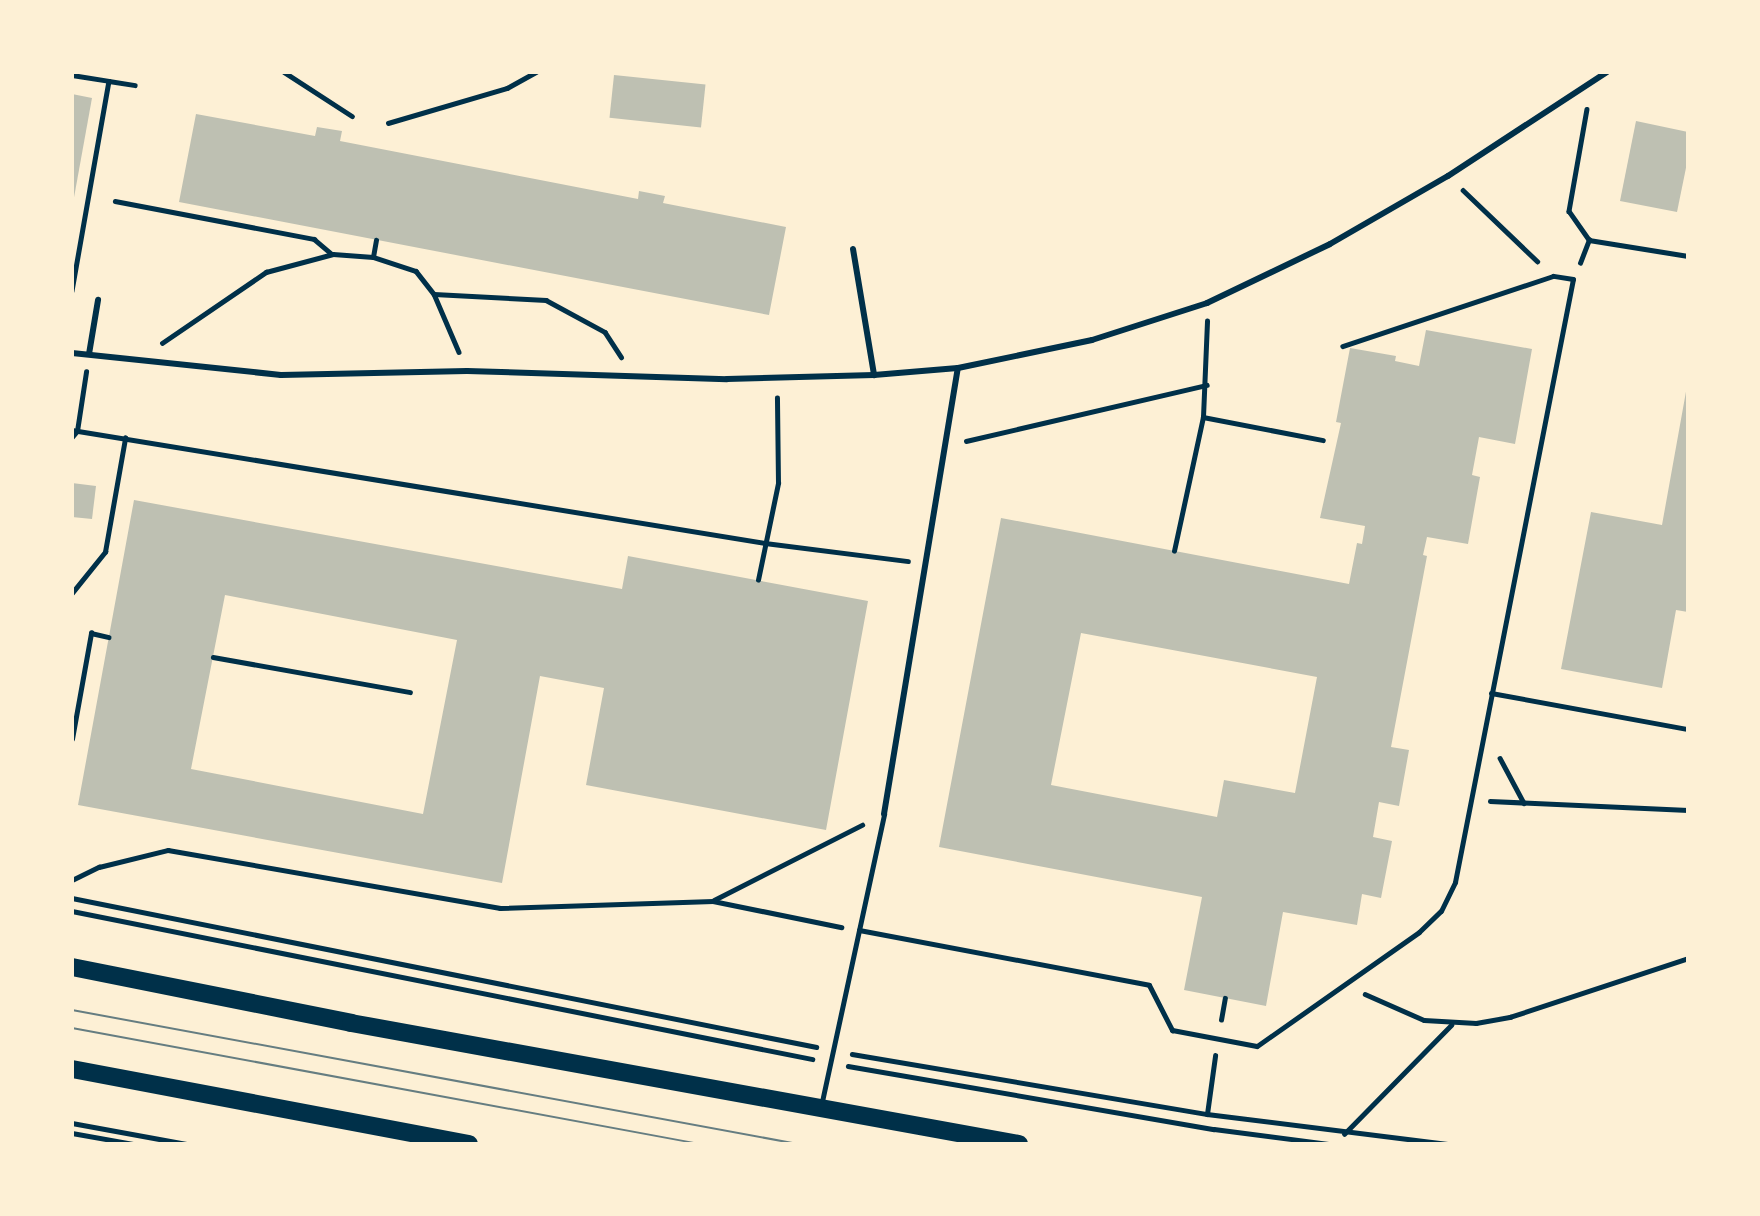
<!DOCTYPE html>
<html>
<head>
<meta charset="utf-8">
<style>
	body { margin:0 }
	#map { position:relative; width:1760px; height:1216px; overflow:hidden; background:#fdf0d5; font-family:Raleway,sans-serif }
	div>[style] { position:absolute }
	.building>* { inset:0; background:#bec0b2; transform-origin:0 0 }
	.path>* { height:4.5px; margin:-2.25px; padding:0 2.25px; transform-origin:2.25px; border-radius:2.25px; background:#003049 }
	.service>* { height:5px; margin:-2.5px; padding:0 2.5px; transform-origin:2.5px; border-radius:2.5px; background:#003049 }
	.pedestrian>* { height:6px; margin:-3px; padding:0 3px; transform-origin:3px; border-radius:3px; background:#003049 }
	.primary>* { height:18px; margin:-9px; padding:0 9px; transform-origin:9px; border-radius:9px; background:#003049 }
	.tram>* { height:2px; margin:-1px; padding:0 1px; transform-origin:1px; border-radius:1px; background:#657d81 }
	span { translate:-50% -50%; white-space:nowrap; text-align:center; line-height:1.15; -webkit-text-stroke:5px #fdf0d5; paint-order:stroke }
	.frame { position:absolute; inset:0; border:74px solid #fdf0d5; pointer-events:none }
</style>
</head>
<body>
<div id="map">
	<div class="building">
		<i style="left:614px;top:75px;width:92px;height:43px;rotate:6deg"></i>
		<i style="clip-path:polygon(72px 94px,92px 98px,73px 203px,72px 203px)"></i>
		<i style="clip-path:polygon(196px 114px,315px 136px,317px 127px,342px 131px,340px 141px,638px 199px,639px 191px,665px 196px,663px 203px,786px 227px,769px 315px,179px 202px)"></i>
		<i style="clip-path:polygon(1636px 121px,1688px 132px,1688px 158px,1677px 212px,1620px 201px)"></i>
		<i style="clip-path:polygon(evenodd,1426px 330px,1532px 349px,1515px 444px,1479px 437px,1472px 475px,1480px 477px,1468px 544px,1427px 537px,1423px 555px,1427px 556px,1391px 747px,1409px 750px,1399px 806px,1379px 802px,1373px 837px,1392px 841px,1381px 898px,1362px 894px,1357px 925px,1283px 912px,1266px 1006px,1184px 990px,1202px 897px,939px 847px,1001px 518px,1349px 584px,1357px 543px,1362px 544px,1365px 526px,1320px 518px,1341px 423px,1336px 422px,1350px 348px,1396px 356px,1395px 361px,1419px 366px,1426px 330px,1081px 633px,1317px 677px,1295px 793px,1224px 780px,1217px 817px,1051px 785px,1081px 633px)"></i>
		<i style="clip-path:polygon(1687px 386px,1688px 612px,1676px 610px,1662px 688px,1561px 669px,1591px 512px,1662px 525px)"></i>
		<i style="clip-path:polygon(72px 483px,96px 486px,92px 519px,72px 517px)"></i>
		<i style="clip-path:polygon(evenodd,134px 500px,622px 589px,628px 556px,868px 601px,826px 830px,586px 785px,604px 688px,540px 676px,502px 883px,78px 805px,134px 500px,225px 595px,457px 640px,423px 814px,191px 769px,225px 595px)"></i>
	</div>
	<div class="path">
		<i style="left:284px;top:72px;width:81px;rotate:32.9deg"></i>
		<i style="left:72px;top:75px;width:37px;rotate:9deg"></i>
		<i style="left:109px;top:81px;width:213px;rotate:100deg"></i>
		<i style="left:109px;top:81px;width:26px;rotate:9deg"></i>
		<i style="left:1587px;top:109px;width:104px;rotate:100deg"></i>
		<i style="left:1569px;top:211px;width:35px;rotate:55deg"></i>
		<i style="left:388px;top:123px;width:124px;rotate:-16.4deg"></i>
		<i style="left:507px;top:88px;width:33px;rotate:-29deg"></i>
		<i style="left:1463px;top:190px;width:103px;rotate:43.8deg"></i>
		<i style="left:115px;top:201px;width:203px;rotate:10.8deg"></i>
		<i style="left:314px;top:239px;width:23px;rotate:40deg"></i>
		<i style="left:373px;top:257px;width:17px;rotate:-80deg"></i>
		<i style="left:1580px;top:263px;width:25px;rotate:-69deg"></i>
		<i style="left:1589px;top:240px;width:100px;rotate:9.2deg"></i>
		<i style="left:434px;top:294px;width:112px;rotate:3.1deg"></i>
		<i style="left:546px;top:300px;width:67px;rotate:28.5deg"></i>
		<i style="left:605px;top:332px;width:30px;rotate:57deg"></i>
		<i style="left:162px;top:343px;width:126px;rotate:-34.3deg"></i>
		<i style="left:266px;top:272px;width:69px;rotate:-15deg"></i>
		<i style="left:333px;top:254px;width:40px;rotate:4.3deg"></i>
		<i style="left:373px;top:257px;width:45px;rotate:18deg"></i>
		<i style="left:416px;top:271px;width:29px;rotate:52deg"></i>
		<i style="left:434px;top:294px;width:63px;rotate:66.7deg"></i>
		<i style="left:1203px;top:417px;width:96px;rotate:-87.6deg"></i>
		<i style="left:72px;top:430px;width:702px;rotate:9.26deg"></i>
		<i style="left:765px;top:543px;width:144px;rotate:7.2deg"></i>
		<i style="left:72px;top:437px;width:8px;rotate:-50deg"></i>
		<i style="left:77px;top:431px;width:60px;rotate:-81.3deg"></i>
		<i style="left:966px;top:441px;width:247px;rotate:-13.1deg"></i>
		<i style="left:1174px;top:551px;width:137px;rotate:-77.8deg"></i>
		<i style="left:1203px;top:417px;width:122px;rotate:10.9deg"></i>
		<i style="left:758px;top:580px;width:99px;rotate:-78.3deg"></i>
		<i style="left:778px;top:483px;width:85px;rotate:-90.7deg"></i>
		<i style="left:72px;top:593px;width:53px;rotate:-51.2deg"></i>
		<i style="left:105px;top:552px;width:116px;rotate:-80deg"></i>
		<i style="left:213px;top:657px;width:200px;rotate:10.1deg"></i>
		<i style="left:72px;top:739px;width:108px;rotate:-79.8deg"></i>
		<i style="left:91px;top:633px;width:18px;rotate:13deg"></i>
		<i style="left:1500px;top:758px;width:51px;rotate:61.9deg"></i>
		<i style="left:1490px;top:801px;width:198px;rotate:2.6deg"></i>
		<i style="left:72px;top:880px;width:30px;rotate:-26deg"></i>
		<i style="left:99px;top:867px;width:71px;rotate:-13.8deg"></i>
		<i style="left:168px;top:850px;width:337px;rotate:9.9deg"></i>
		<i style="left:500px;top:908px;width:213px;rotate:-1.9deg"></i>
		<i style="left:713px;top:901px;width:131px;rotate:11.5deg"></i>
		<i style="left:72px;top:898px;width:759px;rotate:11.32deg"></i>
		<i style="left:714px;top:900px;width:166px;rotate:-26.9deg"></i>
		<i style="left:72px;top:911px;width:755px;rotate:11.31deg"></i>
		<i style="left:1365px;top:994px;width:64px;rotate:23.8deg"></i>
		<i style="left:1424px;top:1020px;width:52px;rotate:3.3deg"></i>
		<i style="left:1476px;top:1023px;width:35px;rotate:-10deg"></i>
		<i style="left:1510px;top:1017px;width:188px;rotate:-18.3deg"></i>
		<i style="left:1221px;top:1020px;width:22px;rotate:-80deg"></i>
		<i style="left:852px;top:1054px;width:360px;rotate:9.6deg"></i>
		<i style="left:1207px;top:1114px;width:244px;rotate:7.1deg"></i>
		<i style="left:848px;top:1066px;width:371px;rotate:9.8deg"></i>
		<i style="left:1214px;top:1129px;width:117px;rotate:7.4deg"></i>
		<i style="left:1207px;top:1114px;width:59px;rotate:-82.1deg"></i>
		<i style="left:72px;top:1123px;width:116px;rotate:10.4deg"></i>
		<i style="left:72px;top:1133px;width:63px;rotate:10.1deg"></i>
		<i style="left:1344px;top:1134px;width:153px;rotate:-45.5deg"></i>
	</div>
	<div class="service">
		<i style="left:1491px;top:693px;width:200px;rotate:10.4deg"></i>
		<i style="left:859px;top:930px;width:295px;rotate:10.7deg"></i>
		<i style="left:1149px;top:985px;width:51px;rotate:62.9deg"></i>
		<i style="left:1172px;top:1030px;width:86px;rotate:10.7deg"></i>
		<i style="left:1257px;top:1046px;width:198px;rotate:-35.1deg"></i>
		<i style="left:1419px;top:932px;width:30px;rotate:-44deg"></i>
		<i style="left:1441px;top:911px;width:32px;rotate:-64deg"></i>
		<i style="left:1455px;top:882px;width:614px;rotate:-78.93deg"></i>
		<i style="left:1573px;top:279px;width:20px;rotate:-171deg"></i>
		<i style="left:1553px;top:276px;width:222px;rotate:161.6deg"></i>
		<i style="left:821px;top:1106px;width:299px;rotate:-77.8deg"></i>
	</div>
	<div class="pedestrian">
		<i style="left:853px;top:249px;width:128px;rotate:80.5deg"></i>
		<i style="left:72px;top:353px;width:210px;rotate:6deg"></i>
		<i style="left:281px;top:375px;width:186px;rotate:-1.2deg"></i>
		<i style="left:467px;top:371px;width:260px;rotate:1.8deg"></i>
		<i style="left:727px;top:379px;width:147px;rotate:-1.6deg"></i>
		<i style="left:874px;top:375px;width:84px;rotate:-4.8deg"></i>
		<i style="left:958px;top:368px;width:137px;rotate:-11.8deg"></i>
		<i style="left:1092px;top:340px;width:121px;rotate:-17.8deg"></i>
		<i style="left:1207px;top:303px;width:136px;rotate:-25.6deg"></i>
		<i style="left:1330px;top:244px;width:136px;rotate:-30deg"></i>
		<i style="left:1448px;top:176px;width:190px;rotate:-33.2deg"></i>
		<i style="left:89px;top:354px;width:55px;rotate:-80.5deg"></i>
		<i style="left:884px;top:814px;width:452px;rotate:-80.6deg"></i>
	</div>
	<div class="primary">
		<i style="left:72px;top:967px;width:285px;rotate:11.3deg"></i>
		<i style="left:351px;top:1023px;width:679px;rotate:10.27deg"></i>
		<i style="left:72px;top:1069px;width:404px;rotate:10.7deg"></i>
	</div>
	<div class="tram">
		<i style="left:72px;top:1010px;width:738px;rotate:10.46deg"></i>
		<i style="left:72px;top:1028px;width:639px;rotate:10.47deg"></i>
	</div>
	<div class="frame"></div>
</div>
</body>
</html>
